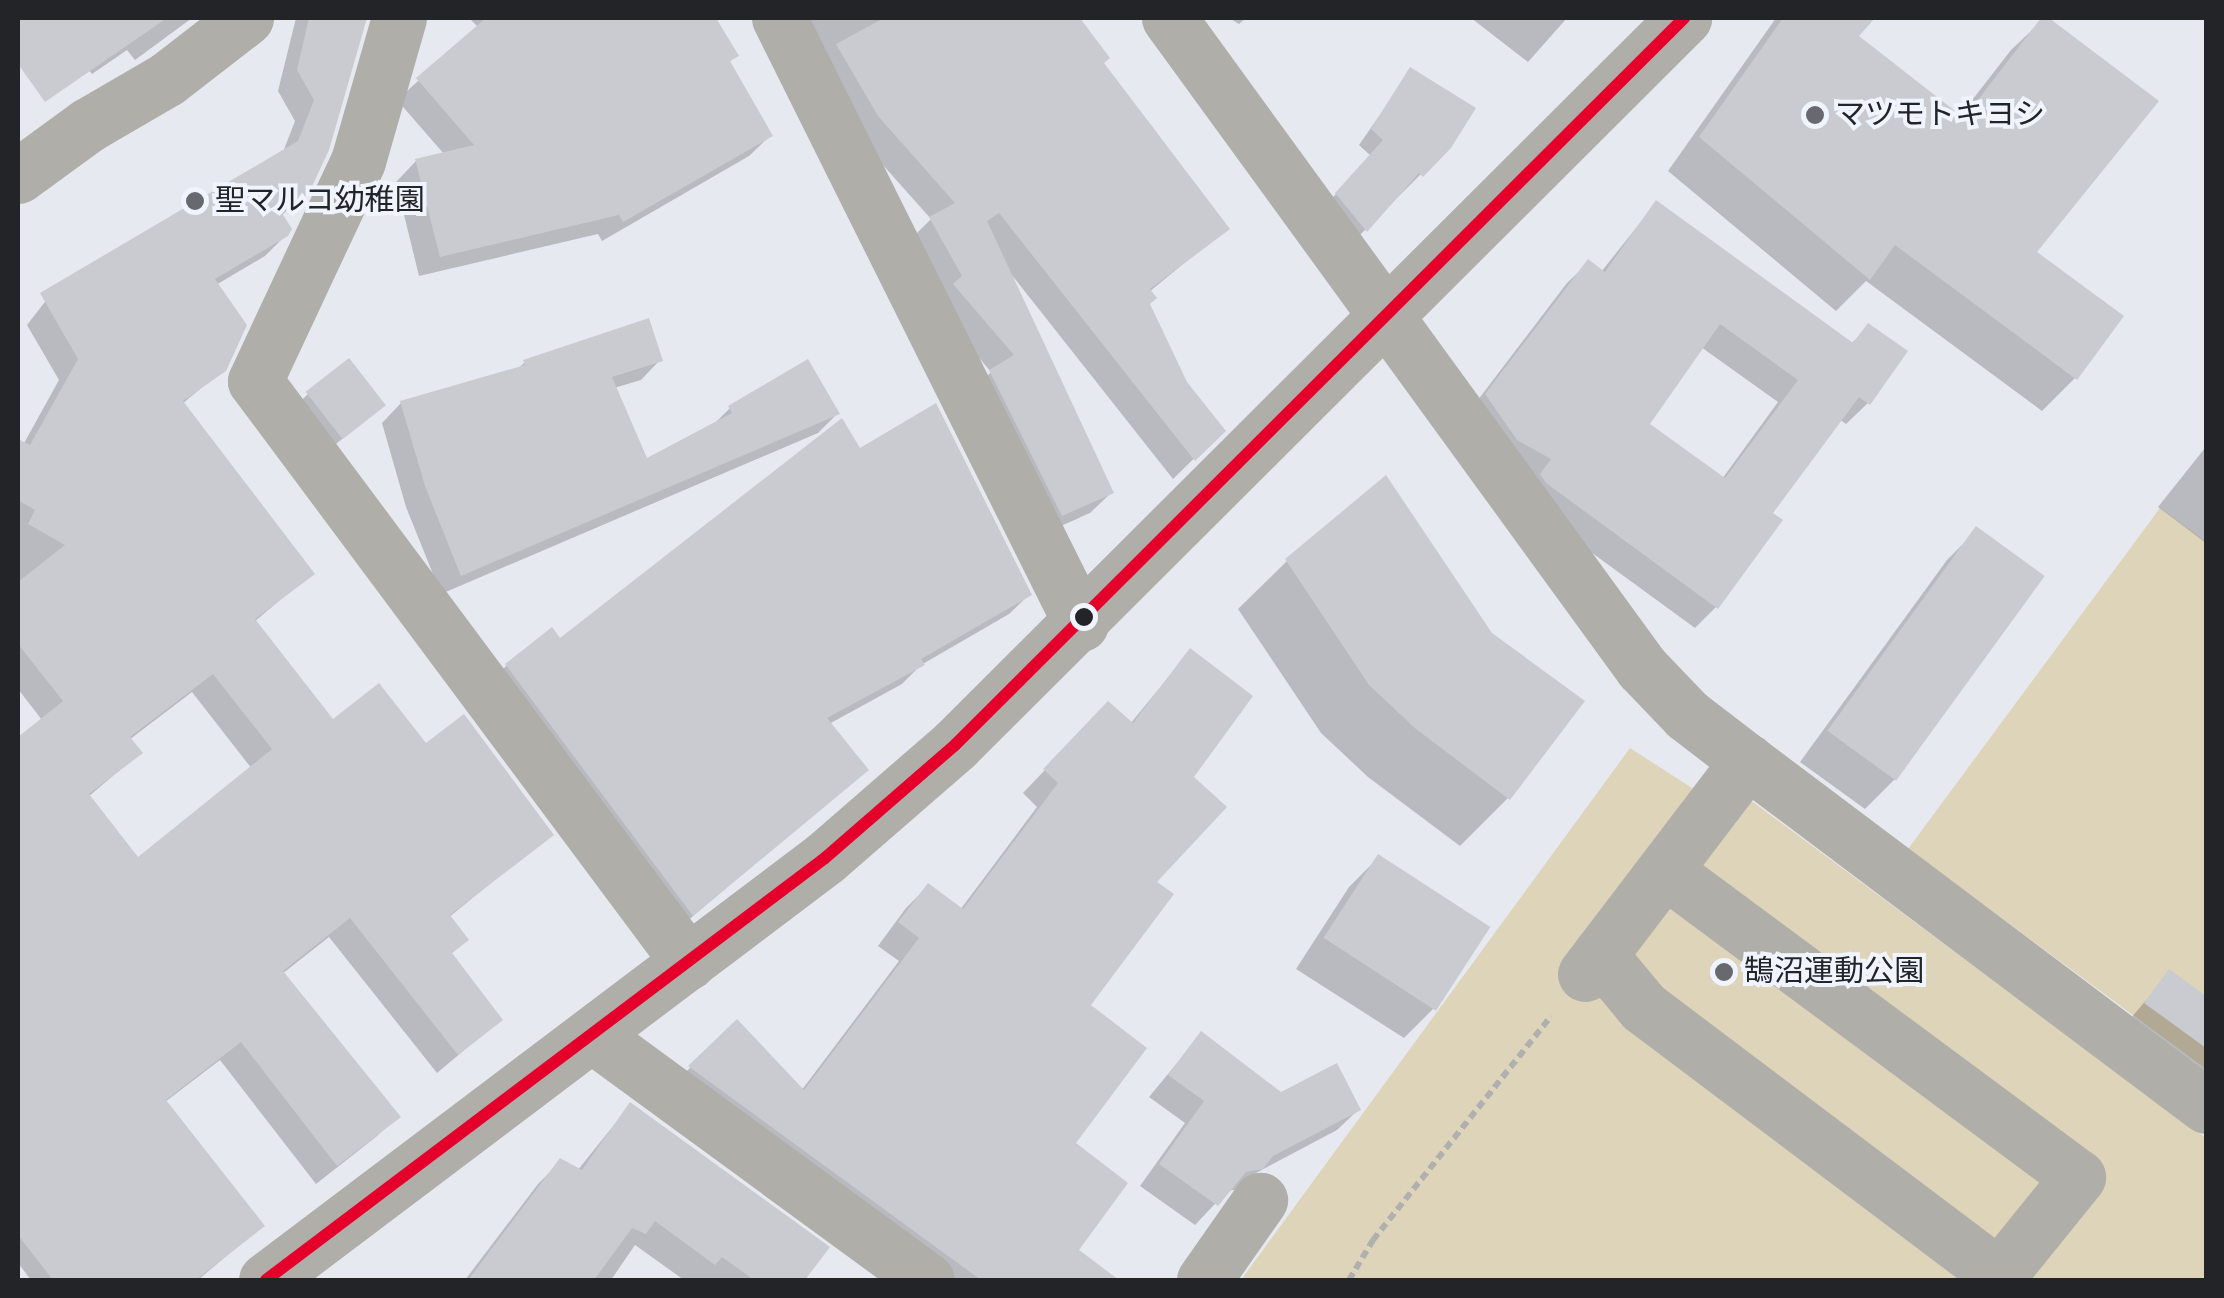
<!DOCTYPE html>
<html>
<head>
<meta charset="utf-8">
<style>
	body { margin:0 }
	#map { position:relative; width:2224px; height:1298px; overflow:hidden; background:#e6e9f0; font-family:Signika,"Noto Sans JP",sans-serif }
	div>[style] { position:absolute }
	.green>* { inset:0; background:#ded4ba }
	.shadow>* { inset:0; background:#0003 }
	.building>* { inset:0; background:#c9cbd0; transform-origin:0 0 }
	.path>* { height:6px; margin-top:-3px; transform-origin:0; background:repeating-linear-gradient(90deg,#b0b0af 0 8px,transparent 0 13px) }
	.minor>* { height:55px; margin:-27.5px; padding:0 27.5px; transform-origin:27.5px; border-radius:27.5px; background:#afaea9 }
	.bus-1>* { height:12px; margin:-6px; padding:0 6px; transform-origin:6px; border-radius:6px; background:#e4002b }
	.dots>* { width:28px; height:28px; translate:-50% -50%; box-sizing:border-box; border:5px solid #f0f4fe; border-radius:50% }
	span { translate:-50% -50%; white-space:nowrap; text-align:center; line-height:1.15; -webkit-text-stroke:8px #f0f4fe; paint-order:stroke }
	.poi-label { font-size:30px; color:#222428 }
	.left { translate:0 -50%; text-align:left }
	.frame { position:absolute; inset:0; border:20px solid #222428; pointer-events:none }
</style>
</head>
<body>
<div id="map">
	<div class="green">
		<i style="clip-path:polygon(2160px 508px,2206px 542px,2206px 1069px,1908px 849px)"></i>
		<i style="clip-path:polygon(1630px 748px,1720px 806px,1753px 802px,2206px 1138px,2206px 1280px,1241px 1280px)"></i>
	</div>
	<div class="shadow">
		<i style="clip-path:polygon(18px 18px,192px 18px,135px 60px,127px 50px,92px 74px,45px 18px,18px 39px)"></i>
		<i style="clip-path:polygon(evenodd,296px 18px,364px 18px,326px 149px,306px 193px,281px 216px,286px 235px,265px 256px,216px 285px,224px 369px,182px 404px,312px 573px,254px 622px,332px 722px,425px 746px,551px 834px,448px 918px,466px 940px,450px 955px,500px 1020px,437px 1073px,329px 937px,282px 974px,397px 1116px,377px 1136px,316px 1184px,220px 1060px,165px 1102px,262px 1226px,198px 1280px,182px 1280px,178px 1275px,172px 1280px,31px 1280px,18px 1263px,18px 740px,42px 720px,18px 689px,18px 441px,23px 445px,59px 380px,27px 325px,58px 285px,283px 152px,295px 121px,278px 91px,296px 18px,192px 692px,252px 769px,138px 860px,88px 797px,140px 753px,129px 740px,192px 692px)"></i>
		<i style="clip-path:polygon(469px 18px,713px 18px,736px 56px,728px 63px,770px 136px,749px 156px,602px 241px,598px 234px,419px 276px,396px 182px,416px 161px,444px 154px,397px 100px,478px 27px)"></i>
		<i style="clip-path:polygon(797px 18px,1077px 18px,1107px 58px,1102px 63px,1227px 228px,1149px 292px,1147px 305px,1185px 383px,1222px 431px,1173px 479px,1011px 274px,1111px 493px,1090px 513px,1041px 535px,970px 393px,991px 372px,935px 306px,910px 240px,931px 219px,858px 137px)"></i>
		<i style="clip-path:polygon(1229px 18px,1246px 18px,1239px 24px)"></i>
		<i style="clip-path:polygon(1471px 18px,1567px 18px,1528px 62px)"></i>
		<i style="clip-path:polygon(1776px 18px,1859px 18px,1867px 23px,1855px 37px,1959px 117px,2011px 50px,2045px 18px,2156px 101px,2033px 252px,2075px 378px,2042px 411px,1866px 281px,1836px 311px,1668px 171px)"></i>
		<i style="clip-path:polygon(1411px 70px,1449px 146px,1351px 244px,1322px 209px,1371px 156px,1359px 145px)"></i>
		<i style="clip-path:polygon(evenodd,1656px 203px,1850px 345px,1869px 326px,1868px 403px,1846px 424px,1839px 419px,1770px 514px,1716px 607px,1695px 628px,1525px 504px,1465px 417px,1567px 283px,1589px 262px,1601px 272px,1656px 203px,1701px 347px,1778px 402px,1722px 479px,1647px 425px,1701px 347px)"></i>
		<i style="clip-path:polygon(660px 360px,641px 380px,614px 388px,646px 462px,710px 428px,730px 408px,837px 414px,818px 433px,441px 594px,406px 507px,382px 423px,401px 403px,517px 370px,525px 362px)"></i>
		<i style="clip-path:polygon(308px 394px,383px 404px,321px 457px,287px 414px)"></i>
		<i style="clip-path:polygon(2205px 448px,2206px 449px,2206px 543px,2158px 507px)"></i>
		<i style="clip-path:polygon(859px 452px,1029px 595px,1009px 614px,921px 665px,902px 684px,829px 724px,865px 770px,672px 934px,487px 686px,506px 666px,560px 642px)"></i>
		<i style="clip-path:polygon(1977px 530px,1895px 779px,1865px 809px,1800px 762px,1947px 560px)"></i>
		<i style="clip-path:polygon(1287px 561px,1508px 798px,1460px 846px,1368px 777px,1321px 733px,1238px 609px)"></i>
		<i style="clip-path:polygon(1190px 651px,1190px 777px,1153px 882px,1088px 1005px,1073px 1144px,1075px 1250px,1115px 1280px,929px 1280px,667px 1090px,737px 1023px,801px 1091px,899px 961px,878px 946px,906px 908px,928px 886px,960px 910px,1037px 807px,1023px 793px,1086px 727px,1130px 724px)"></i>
		<i style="clip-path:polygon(1379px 857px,1434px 1008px,1404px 1038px,1296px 969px,1349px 887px)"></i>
		<i style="clip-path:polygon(2170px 972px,2206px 999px,2206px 1083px,2125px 1025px)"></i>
		<i style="clip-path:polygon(1201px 1034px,1281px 1095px,1358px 1110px,1337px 1130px,1256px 1173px,1240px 1189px,1227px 1191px,1195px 1225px,1140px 1186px,1185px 1123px,1149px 1097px)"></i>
		<i style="clip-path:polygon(630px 1105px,804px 1278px,808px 1280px,684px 1280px,635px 1245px,611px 1280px,465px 1280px,538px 1184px,561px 1161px,577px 1171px)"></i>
	</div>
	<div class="building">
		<i style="clip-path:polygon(18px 18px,167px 18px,45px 102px,18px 64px)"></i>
		<i style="clip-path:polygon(evenodd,309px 18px,367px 18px,329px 150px,308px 195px,280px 210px,292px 229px,288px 236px,215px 279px,247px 325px,226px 371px,183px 401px,315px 574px,255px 619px,333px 719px,379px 683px,426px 743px,464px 714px,554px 835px,450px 915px,469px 940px,452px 953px,503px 1020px,458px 1055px,350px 918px,283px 971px,401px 1117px,337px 1166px,241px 1042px,166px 1100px,265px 1226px,196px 1280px,53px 1280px,18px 1235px,18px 737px,63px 701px,18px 644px,18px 582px,65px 545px,28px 524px,35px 510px,18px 500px,18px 439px,30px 445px,78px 359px,40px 293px,298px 141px,314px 100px,297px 70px,309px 18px,213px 674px,272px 749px,138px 857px,89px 794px,143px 753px,130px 737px,213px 674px)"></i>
		<i style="clip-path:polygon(486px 18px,716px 18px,739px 56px,730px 61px,773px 136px,623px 222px,619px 215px,440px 257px,415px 159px,474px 145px,416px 78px)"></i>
		<i style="clip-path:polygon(884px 18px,1080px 18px,1110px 58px,1104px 63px,1230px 229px,1150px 289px,1157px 298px,1150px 304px,1187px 382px,1226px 431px,1195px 461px,999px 213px,987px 221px,1114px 493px,1062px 516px,989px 370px,1014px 355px,953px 284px,962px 276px,929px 217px,955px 203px,878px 116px,836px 44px)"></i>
		<i style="clip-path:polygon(1783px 18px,1875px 18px,1859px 36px,1964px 118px,2041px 18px,2049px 18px,2159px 101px,2037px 252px,2124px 316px,2077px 380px,1895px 245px,1870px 280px,1699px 137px)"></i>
		<i style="clip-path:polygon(1410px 67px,1476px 108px,1451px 148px,1423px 177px,1419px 173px,1367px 232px,1335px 193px,1383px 140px,1371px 129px)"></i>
		<i style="clip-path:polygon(evenodd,1656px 200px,1853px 343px,1868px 323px,1908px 351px,1870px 405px,1859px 397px,1773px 513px,1783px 520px,1718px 609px,1546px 483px,1540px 474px,1551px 459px,1517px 440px,1485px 394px,1588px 259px,1605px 272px,1656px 200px,1720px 324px,1798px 380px,1725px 478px,1650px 424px,1720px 324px)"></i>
		<i style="clip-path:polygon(649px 318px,663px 361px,612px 377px,647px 458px,732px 413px,728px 406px,808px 359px,840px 414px,461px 576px,425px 486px,400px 401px,525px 365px,523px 360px)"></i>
		<i style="left:349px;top:358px;width:60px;height:55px;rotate:52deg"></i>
		<i style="clip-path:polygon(936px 403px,1032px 595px,921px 659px,925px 665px,827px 718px,869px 770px,693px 916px,505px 664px,552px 627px,560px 638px,842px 418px,860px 448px)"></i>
		<i style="clip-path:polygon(1386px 475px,1492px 633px,1585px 701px,1510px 800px,1416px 729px,1369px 685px,1285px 559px)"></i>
		<i style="left:1976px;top:526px;width:85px;height:253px;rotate:36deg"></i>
		<i style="clip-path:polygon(1190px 648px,1253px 696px,1194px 777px,1227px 807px,1157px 882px,1174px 894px,1091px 1005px,1147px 1048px,1076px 1143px,1128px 1183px,1079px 1250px,1119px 1280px,981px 1280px,688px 1066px,737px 1019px,804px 1090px,919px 938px,898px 922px,928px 883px,963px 909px,1058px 783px,1043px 769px,1108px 701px,1133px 723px)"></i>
		<i style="left:1378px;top:854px;width:134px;height:100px;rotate:33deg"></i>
		<i style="clip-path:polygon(2169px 969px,2206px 996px,2206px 1048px,2144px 1003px)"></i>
		<i style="clip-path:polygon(1201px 1031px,1281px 1092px,1337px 1063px,1361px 1110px,1273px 1156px,1263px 1169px,1246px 1172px,1218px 1206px,1159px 1164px,1204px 1101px,1168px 1075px)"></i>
		<i style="clip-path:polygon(630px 1102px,830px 1247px,805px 1280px,754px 1280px,722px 1257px,715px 1265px,655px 1221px,646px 1234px,632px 1228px,594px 1280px,468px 1280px,560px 1158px,582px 1170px)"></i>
	</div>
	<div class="path">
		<i style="left:1349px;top:1280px;width:47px;rotate:-59deg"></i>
		<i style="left:1373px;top:1240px;width:286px;rotate:-51.5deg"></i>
	</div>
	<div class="minor">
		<i style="left:399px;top:18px;width:149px;rotate:106deg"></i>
		<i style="left:358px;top:161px;width:243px;rotate:115.1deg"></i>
		<i style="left:255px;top:381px;width:725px;rotate:53.3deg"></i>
		<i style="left:779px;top:18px;width:677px;rotate:63.51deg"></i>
		<i style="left:1169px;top:18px;width:804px;rotate:53.96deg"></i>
		<i style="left:1642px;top:668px;width:65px;rotate:46.2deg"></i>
		<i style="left:1687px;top:715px;width:76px;rotate:37.5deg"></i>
		<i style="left:1747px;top:761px;width:574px;rotate:36.93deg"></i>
		<i style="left:18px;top:176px;width:87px;rotate:-36.1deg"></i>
		<i style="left:88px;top:125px;width:91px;rotate:-30.2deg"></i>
		<i style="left:167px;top:79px;width:100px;rotate:-37.7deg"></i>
		<i style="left:1600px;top:955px;width:67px;rotate:50.4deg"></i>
		<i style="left:1643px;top:1007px;width:446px;rotate:37deg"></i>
		<i style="left:1999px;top:1275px;width:126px;rotate:-51.1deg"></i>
		<i style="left:2078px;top:1177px;width:515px;rotate:-143.44deg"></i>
		<i style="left:1585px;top:974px;width:268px;rotate:-52.7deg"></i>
		<i style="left:592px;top:1035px;width:415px;rotate:36.2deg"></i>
		<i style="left:266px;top:1280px;width:700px;rotate:-37.05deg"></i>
		<i style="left:825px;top:858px;width:172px;rotate:-41deg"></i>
		<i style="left:955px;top:745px;width:1030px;rotate:-44.92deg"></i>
		<i style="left:1204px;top:1280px;width:98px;rotate:-55deg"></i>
	</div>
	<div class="bus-1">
		<i style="left:266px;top:1280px;width:700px;rotate:-37.05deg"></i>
		<i style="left:825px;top:858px;width:172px;rotate:-41deg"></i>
		<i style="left:955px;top:745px;width:1030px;rotate:-44.92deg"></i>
	</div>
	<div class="dots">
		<i style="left:1815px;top:115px;background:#67696e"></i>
		<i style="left:195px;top:201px;background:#67696e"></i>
		<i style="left:1084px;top:617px;background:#222428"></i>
		<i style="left:1724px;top:972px;background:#67696e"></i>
	</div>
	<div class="poi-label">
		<span class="left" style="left:1835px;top:115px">マツモトキヨシ</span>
		<span class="left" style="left:215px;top:201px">聖マルコ幼稚園</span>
		<span class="left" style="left:1744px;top:972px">鵠沼運動公園</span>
	</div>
	<div class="frame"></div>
</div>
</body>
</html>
